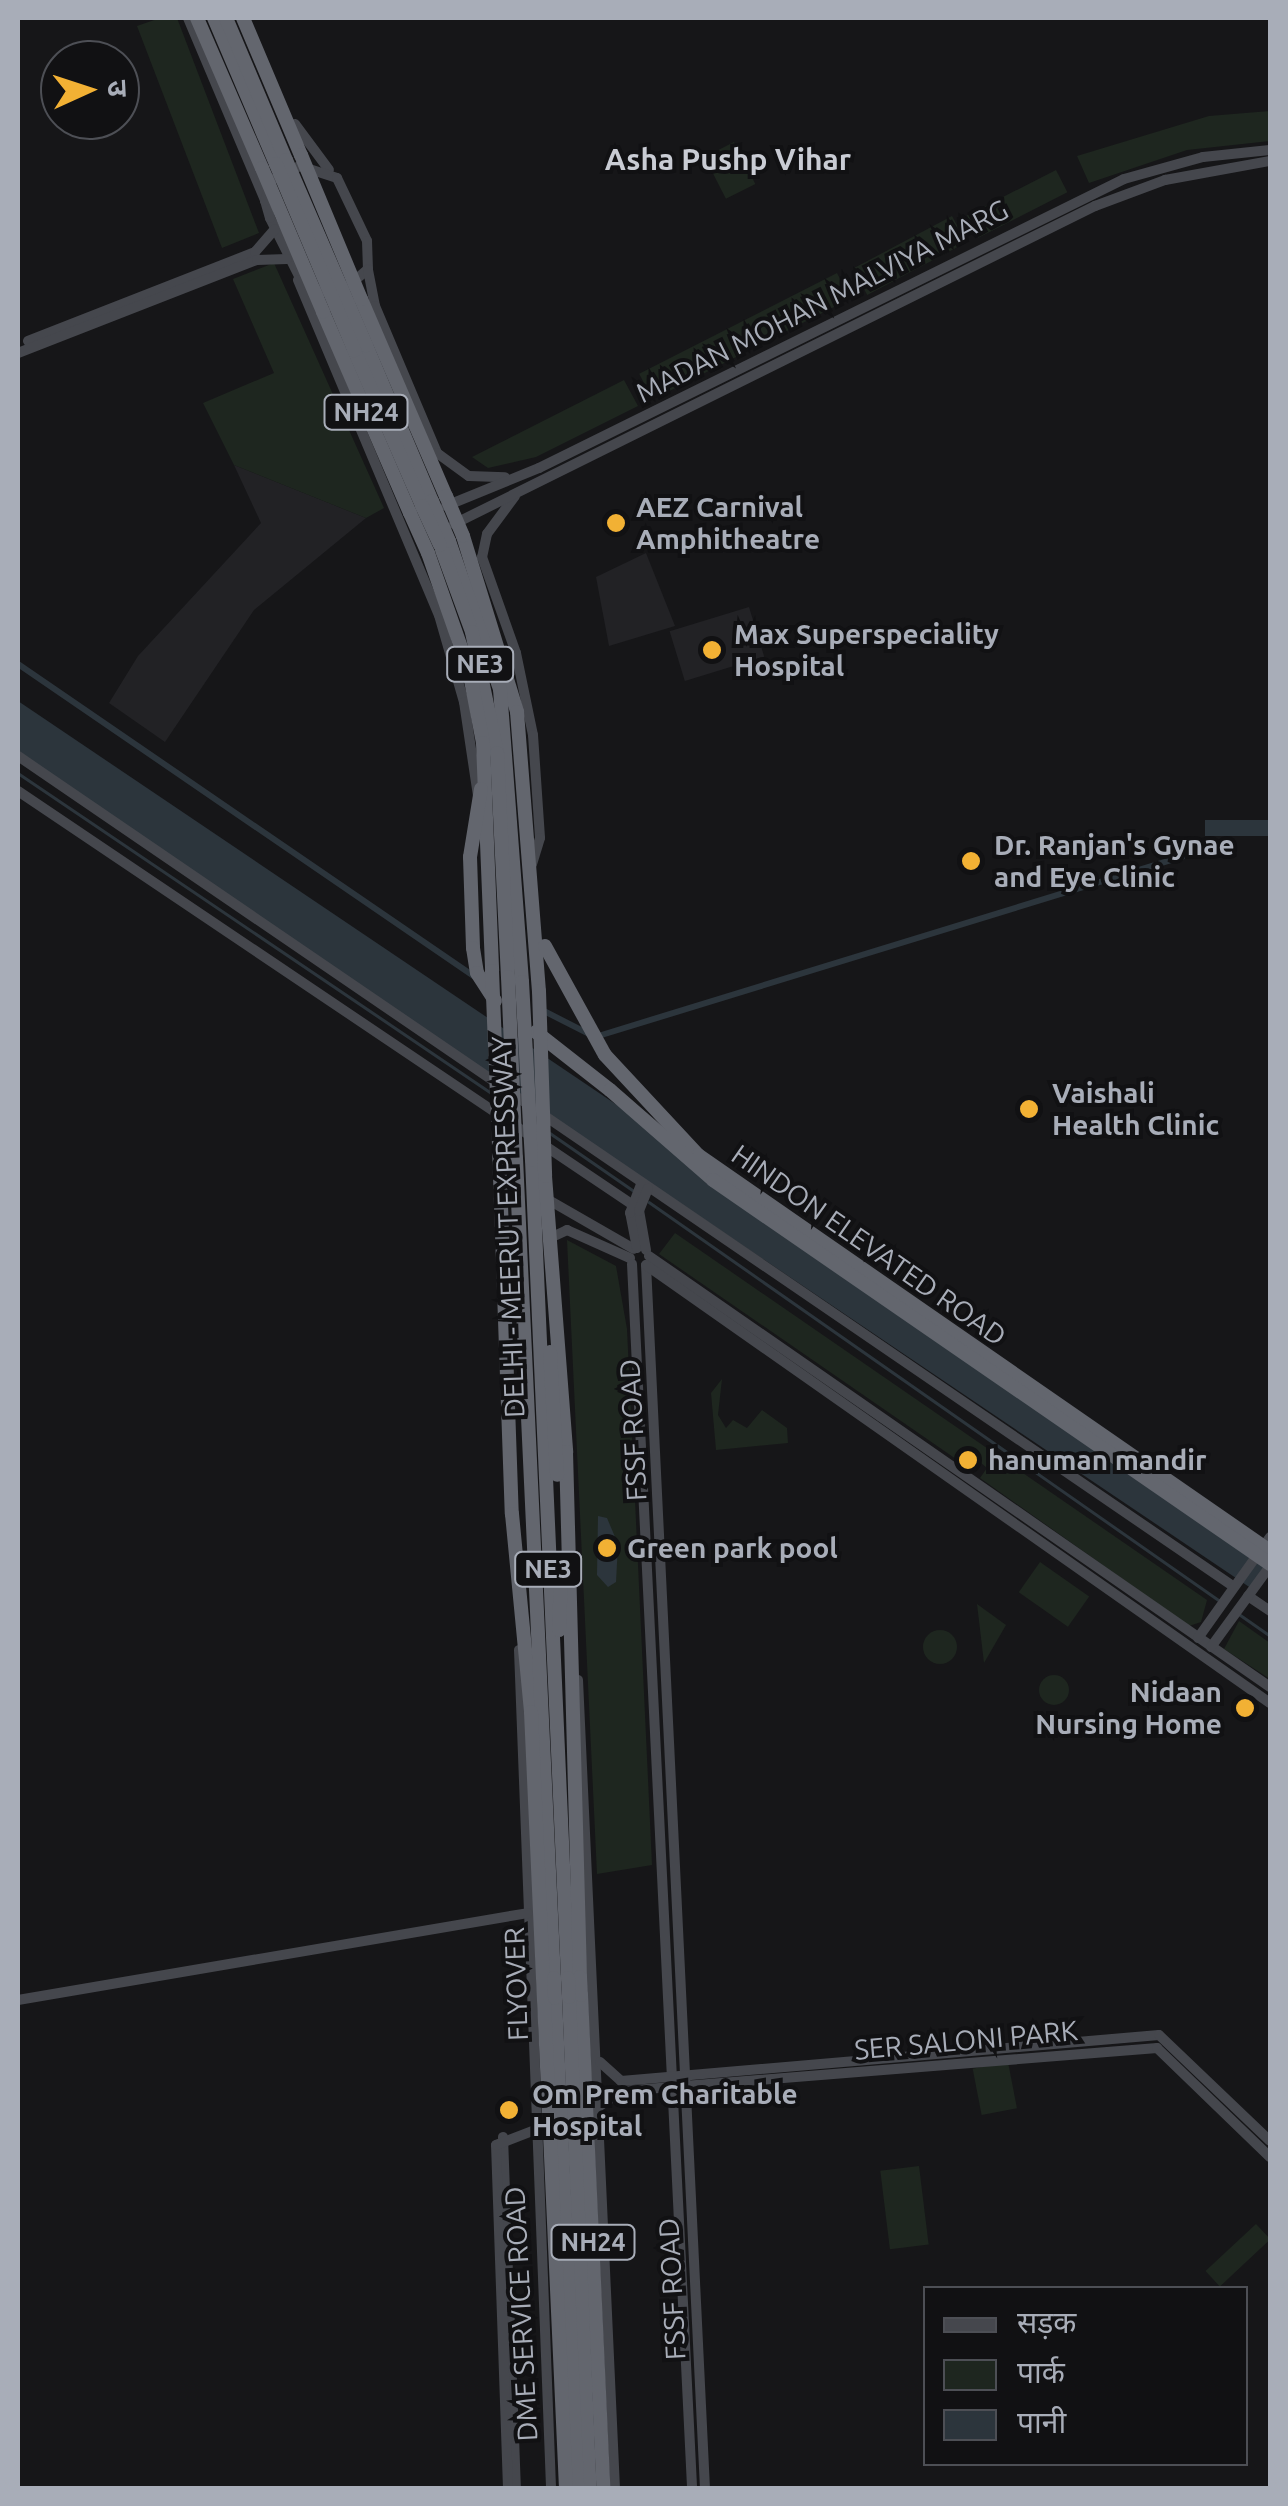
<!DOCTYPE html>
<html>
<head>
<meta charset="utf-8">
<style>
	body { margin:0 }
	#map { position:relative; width:1288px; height:2506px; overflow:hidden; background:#161618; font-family:Ubuntu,"Noto Sans Devanagari",sans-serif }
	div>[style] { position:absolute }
	.built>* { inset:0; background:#222225; transform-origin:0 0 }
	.green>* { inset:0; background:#1e261f; transform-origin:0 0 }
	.round { border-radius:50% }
	.water>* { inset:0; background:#2c353c; transform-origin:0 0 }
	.stream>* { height:2.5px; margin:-1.25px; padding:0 1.25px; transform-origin:1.25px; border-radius:1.25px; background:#2c353c }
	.canal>* { height:6px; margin:-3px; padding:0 3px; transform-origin:3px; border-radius:3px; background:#2c353c }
	.secondary>* { height:10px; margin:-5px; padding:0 5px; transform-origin:5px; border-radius:5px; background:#45474d }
	.highway>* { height:14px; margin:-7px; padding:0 7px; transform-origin:7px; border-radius:7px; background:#63666e }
	.highway-bridge>* { height:14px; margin:-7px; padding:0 7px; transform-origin:7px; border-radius:7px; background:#63666e }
	.dots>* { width:28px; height:28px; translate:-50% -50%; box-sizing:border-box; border:5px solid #111113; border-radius:50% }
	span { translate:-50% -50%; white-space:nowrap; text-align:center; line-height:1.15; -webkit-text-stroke:8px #111113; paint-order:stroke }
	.shield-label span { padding:2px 8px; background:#111113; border:2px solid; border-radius:8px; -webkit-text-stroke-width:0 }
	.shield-label { font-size:25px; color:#a8adb8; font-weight:700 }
	.street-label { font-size:28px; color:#a8adb8 }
	.poi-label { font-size:28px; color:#a8adb8; font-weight:700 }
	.left { translate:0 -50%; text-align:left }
	.right { translate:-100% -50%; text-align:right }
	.neighbourhood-label { font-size:30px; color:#c9ccd4; font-weight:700 }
	.frame { position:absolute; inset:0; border:20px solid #a8adb8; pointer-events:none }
	.legend { position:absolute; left:923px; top:2286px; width:325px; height:180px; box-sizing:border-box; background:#111113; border:2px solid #4d4f55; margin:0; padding:12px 18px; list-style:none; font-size:30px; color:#a8adb8 }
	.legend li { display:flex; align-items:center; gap:20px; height:50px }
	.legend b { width:50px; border:2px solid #4d4f55 }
	.north { position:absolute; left:40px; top:40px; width:100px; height:100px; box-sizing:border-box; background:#111113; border:2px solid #4d4f55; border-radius:50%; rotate:87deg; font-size:28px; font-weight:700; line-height:40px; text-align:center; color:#a8adb8 }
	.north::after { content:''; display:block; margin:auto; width:35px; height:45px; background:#f2b134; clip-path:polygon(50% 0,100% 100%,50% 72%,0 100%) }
</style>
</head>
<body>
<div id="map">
	<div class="built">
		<i style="clip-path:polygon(234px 465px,366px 518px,254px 610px,165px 742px,109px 703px,138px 656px,261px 523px)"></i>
		<i style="clip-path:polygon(646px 553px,675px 626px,609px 646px,596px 577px)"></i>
		<i style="left:749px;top:607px;width:52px;height:83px;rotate:73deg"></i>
	</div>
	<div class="green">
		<i style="clip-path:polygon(160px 18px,177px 18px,259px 233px,222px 248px,137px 26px)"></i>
		<i style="clip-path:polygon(1270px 111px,1270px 141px,1187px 150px,1089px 183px,1077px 156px,1209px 116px)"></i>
		<i style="left:734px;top:142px;width:47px;height:33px;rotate:63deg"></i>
		<i style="left:1056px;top:170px;width:25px;height:100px;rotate:63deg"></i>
		<i style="left:952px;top:216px;width:30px;height:112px;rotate:62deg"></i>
		<i style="clip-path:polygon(274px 263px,384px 508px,366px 518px,234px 465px,203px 403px,274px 373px,233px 279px)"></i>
		<i style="left:837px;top:273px;width:29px;height:222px;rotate:63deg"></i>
		<i style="clip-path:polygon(624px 380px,638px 406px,536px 457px,488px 468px,472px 457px)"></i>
		<i style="clip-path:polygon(675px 1233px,1207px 1600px,1201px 1622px,1189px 1626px,980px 1478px,987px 1468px,963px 1448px,956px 1459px,659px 1254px)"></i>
		<i style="clip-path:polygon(567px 1240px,616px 1266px,627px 1329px,652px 1865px,597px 1874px)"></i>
		<i style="clip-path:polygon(722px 1379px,718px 1415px,726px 1428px,733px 1420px,747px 1428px,762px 1410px,787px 1428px,788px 1443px,716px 1450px,711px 1393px)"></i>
		<i style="left:1040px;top:1562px;width:60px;height:37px;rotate:35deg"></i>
		<i style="clip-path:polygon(977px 1604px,1006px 1625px,984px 1663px)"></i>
		<i style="clip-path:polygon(1239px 1621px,1270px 1643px,1270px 1679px,1224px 1649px)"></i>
		<i class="round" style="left:923px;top:1630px;width:34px;height:34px"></i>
		<i class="round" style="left:1039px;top:1675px;width:30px;height:30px"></i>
		<i style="left:1008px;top:2062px;width:47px;height:36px;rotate:79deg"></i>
		<i style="left:919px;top:2166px;width:79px;height:39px;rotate:83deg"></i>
		<i style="left:1256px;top:2224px;width:21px;height:69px;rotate:47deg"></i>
	</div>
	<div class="water">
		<i style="left:18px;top:701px;width:1518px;height:46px;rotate:34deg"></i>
		<i style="left:1270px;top:820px;width:16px;height:65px;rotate:90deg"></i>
		<i style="clip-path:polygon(598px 1516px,607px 1518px,618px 1544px,616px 1582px,608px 1587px,597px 1575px)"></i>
	</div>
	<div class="stream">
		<i style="left:18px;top:773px;width:570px;rotate:34.05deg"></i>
		<i style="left:550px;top:1133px;width:102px;rotate:34.6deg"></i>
		<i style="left:649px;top:1202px;width:697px;rotate:34.94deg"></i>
		<i style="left:1239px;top:1614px;width:38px;rotate:35deg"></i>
	</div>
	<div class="canal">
		<i style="left:18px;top:664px;width:554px;rotate:34.41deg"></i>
		<i style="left:540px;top:1009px;width:62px;rotate:27deg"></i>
		<i style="left:595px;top:1037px;width:651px;rotate:-17.07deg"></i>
	</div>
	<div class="secondary">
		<i style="left:188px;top:18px;width:198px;rotate:67.1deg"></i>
		<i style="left:295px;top:124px;width:57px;rotate:53.5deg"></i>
		<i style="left:300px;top:166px;width:39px;rotate:18deg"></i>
		<i style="left:337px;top:178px;width:70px;rotate:64.5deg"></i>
		<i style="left:367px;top:241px;width:28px;rotate:88deg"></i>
		<i style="left:368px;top:269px;width:38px;rotate:139deg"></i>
		<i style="left:339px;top:294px;width:35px;rotate:-170deg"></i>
		<i style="left:305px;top:288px;width:78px;rotate:-116.6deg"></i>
		<i style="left:270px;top:218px;width:18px;rotate:-106deg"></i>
		<i style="left:265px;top:201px;width:22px;rotate:-72deg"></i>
		<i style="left:272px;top:180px;width:31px;rotate:-27deg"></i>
		<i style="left:368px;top:270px;width:37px;rotate:79deg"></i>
		<i style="left:375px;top:306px;width:160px;rotate:67.1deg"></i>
		<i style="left:437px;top:453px;width:39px;rotate:36deg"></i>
		<i style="left:469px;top:476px;width:36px;rotate:2deg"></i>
		<i style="left:298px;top:280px;width:363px;rotate:67.2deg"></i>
		<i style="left:439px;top:615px;width:91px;rotate:74deg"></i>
		<i style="left:464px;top:702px;width:95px;rotate:81.5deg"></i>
		<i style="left:28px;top:341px;width:244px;rotate:-21.4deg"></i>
		<i style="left:255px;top:252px;width:30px;rotate:-49deg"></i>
		<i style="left:18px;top:353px;width:256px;rotate:-21.3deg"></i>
		<i style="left:257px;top:260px;width:30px;rotate:-2deg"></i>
		<i style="left:515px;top:496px;width:47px;rotate:126.4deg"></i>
		<i style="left:487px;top:534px;width:24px;rotate:102deg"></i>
		<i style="left:482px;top:557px;width:102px;rotate:70.5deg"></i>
		<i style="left:516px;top:653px;width:84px;rotate:78.3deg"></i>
		<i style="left:533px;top:735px;width:103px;rotate:86.1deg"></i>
		<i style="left:540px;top:838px;width:27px;rotate:107deg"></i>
		<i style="left:446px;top:506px;width:100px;rotate:-22.2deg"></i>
		<i style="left:539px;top:468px;width:652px;rotate:-26.29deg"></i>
		<i style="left:1124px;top:179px;width:82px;rotate:-15.6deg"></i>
		<i style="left:1203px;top:157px;width:67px;rotate:-6deg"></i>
		<i style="left:454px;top:524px;width:716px;rotate:-26.39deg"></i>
		<i style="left:1095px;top:206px;width:75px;rotate:-20.4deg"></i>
		<i style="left:1165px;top:180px;width:107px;rotate:-10.3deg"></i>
		<i style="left:18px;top:756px;width:1471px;rotate:34.34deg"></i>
		<i style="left:18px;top:791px;width:738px;rotate:33.95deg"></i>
		<i style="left:547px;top:1199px;width:100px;rotate:29.9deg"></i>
		<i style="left:550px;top:1238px;width:19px;rotate:-25deg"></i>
		<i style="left:567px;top:1230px;width:69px;rotate:24deg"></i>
		<i style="left:637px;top:1248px;width:36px;rotate:-101deg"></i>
		<i style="left:630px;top:1213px;width:31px;rotate:-69deg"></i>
		<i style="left:646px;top:1250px;width:40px;rotate:-100deg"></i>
		<i style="left:639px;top:1211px;width:24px;rotate:-68deg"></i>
		<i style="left:649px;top:1256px;width:756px;rotate:34.76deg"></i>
		<i style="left:632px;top:1264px;width:1225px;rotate:87.19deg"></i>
		<i style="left:646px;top:1265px;width:1224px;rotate:87.24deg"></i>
		<i style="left:646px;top:1265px;width:762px;rotate:35.07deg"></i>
		<i style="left:1248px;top:1596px;width:27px;rotate:34deg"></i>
		<i style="left:1198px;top:1638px;width:124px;rotate:-54.5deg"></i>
		<i style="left:1211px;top:1647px;width:100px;rotate:-53.9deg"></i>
		<i style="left:519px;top:1650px;width:839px;rotate:87.81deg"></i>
		<i style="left:578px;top:1680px;width:809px;rotate:87.38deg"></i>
		<i style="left:18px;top:2000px;width:517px;rotate:-9.68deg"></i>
		<i style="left:600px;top:2062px;width:28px;rotate:42deg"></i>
		<i style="left:621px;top:2081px;width:540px;rotate:-4.89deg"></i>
		<i style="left:1159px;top:2035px;width:153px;rotate:43.7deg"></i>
		<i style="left:598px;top:2107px;width:29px;rotate:-34deg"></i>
		<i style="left:622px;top:2091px;width:537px;rotate:-4.6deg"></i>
		<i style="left:1157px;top:2048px;width:157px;rotate:44deg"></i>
		<i style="left:503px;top:2137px;width:351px;rotate:87.9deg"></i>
		<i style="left:508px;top:2488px;width:343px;rotate:-92deg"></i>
		<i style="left:496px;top:2145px;width:42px;rotate:-21deg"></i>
	</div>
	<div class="highway">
		<i style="left:197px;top:18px;width:163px;rotate:66.6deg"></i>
		<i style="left:214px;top:18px;width:159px;rotate:67deg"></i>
		<i style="left:226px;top:18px;width:154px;rotate:67.1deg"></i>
		<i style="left:243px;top:18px;width:149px;rotate:67.1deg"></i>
		<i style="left:361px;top:299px;width:215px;rotate:66.7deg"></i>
		<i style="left:323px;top:312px;width:219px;rotate:66.6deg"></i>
		<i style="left:366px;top:345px;width:169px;rotate:67.1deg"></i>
		<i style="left:354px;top:350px;width:170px;rotate:66.4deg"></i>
		<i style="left:463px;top:536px;width:184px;rotate:72.9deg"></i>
		<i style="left:517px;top:712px;width:280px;rotate:85.5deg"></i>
		<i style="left:449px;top:541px;width:157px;rotate:71deg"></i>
		<i style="left:500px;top:689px;width:294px;rotate:85.7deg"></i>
		<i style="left:442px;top:550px;width:87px;rotate:69.9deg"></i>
		<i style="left:472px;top:632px;width:124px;rotate:78.3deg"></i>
		<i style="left:497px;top:753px;width:224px;rotate:87.2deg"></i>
		<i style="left:428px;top:553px;width:124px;rotate:70.7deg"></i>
		<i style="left:469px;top:670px;width:74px;rotate:79.1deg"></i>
		<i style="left:483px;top:743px;width:228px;rotate:87.7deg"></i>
		<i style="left:481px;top:789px;width:69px;rotate:99.2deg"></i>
		<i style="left:470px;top:857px;width:91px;rotate:88.1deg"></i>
		<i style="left:473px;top:948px;width:25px;rotate:81deg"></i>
		<i style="left:477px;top:973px;width:33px;rotate:57deg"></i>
		<i style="left:536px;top:1032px;width:94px;rotate:38.1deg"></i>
		<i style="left:499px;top:1148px;width:366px;rotate:88deg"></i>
		<i style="left:512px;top:1514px;width:199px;rotate:84.5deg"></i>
		<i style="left:516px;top:1158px;width:821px;rotate:87.35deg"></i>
		<i style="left:532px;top:1160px;width:819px;rotate:87.48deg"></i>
		<i style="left:545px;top:1176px;width:277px;rotate:85.6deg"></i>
		<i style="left:566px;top:1452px;width:525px;rotate:88.47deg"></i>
		<i style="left:550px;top:1352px;width:123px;rotate:86.7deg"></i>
		<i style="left:559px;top:1630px;width:53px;rotate:-87.8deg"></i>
		<i style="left:581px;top:1995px;width:493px;rotate:87.4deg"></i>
		<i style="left:569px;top:1997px;width:491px;rotate:87.6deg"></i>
		<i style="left:555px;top:1998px;width:490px;rotate:87.4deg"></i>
	</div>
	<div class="highway-bridge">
		<i style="left:301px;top:155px;width:156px;rotate:67.4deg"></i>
		<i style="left:286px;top:160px;width:202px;rotate:66.6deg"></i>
		<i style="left:276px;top:164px;width:202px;rotate:67.2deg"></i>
		<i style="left:262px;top:168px;width:156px;rotate:67deg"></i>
		<i style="left:446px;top:496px;width:43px;rotate:67deg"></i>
		<i style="left:432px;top:501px;width:43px;rotate:67deg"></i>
		<i style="left:422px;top:506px;width:43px;rotate:65.2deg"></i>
		<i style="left:410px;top:513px;width:44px;rotate:65.8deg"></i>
		<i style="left:545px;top:946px;width:124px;rotate:61.2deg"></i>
		<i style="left:605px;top:1055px;width:137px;rotate:47.1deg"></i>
		<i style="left:698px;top:1155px;width:696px;rotate:34.7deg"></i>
		<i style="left:492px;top:971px;width:177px;rotate:87.7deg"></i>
		<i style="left:508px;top:977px;width:181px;rotate:87.5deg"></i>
		<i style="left:522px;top:982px;width:178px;rotate:86.8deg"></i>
		<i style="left:539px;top:991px;width:185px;rotate:88.1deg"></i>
		<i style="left:610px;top:1090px;width:137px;rotate:41.1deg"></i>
		<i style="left:713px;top:1180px;width:677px;rotate:34.58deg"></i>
		<i style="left:531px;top:1712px;width:777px;rotate:87.42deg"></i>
		<i style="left:580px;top:1977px;width:18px;rotate:87deg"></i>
		<i style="left:554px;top:1978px;width:20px;rotate:87deg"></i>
		<i style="left:568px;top:1978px;width:19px;rotate:87deg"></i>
	</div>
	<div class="dots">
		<i style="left:616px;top:523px;background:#f2b134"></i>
		<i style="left:712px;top:650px;background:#f2b134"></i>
		<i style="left:971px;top:861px;background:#f2b134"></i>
		<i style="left:1029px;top:1109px;background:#f2b134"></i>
		<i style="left:968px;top:1460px;background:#f2b134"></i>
		<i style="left:607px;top:1548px;background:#f2b134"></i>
		<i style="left:1245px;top:1708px;background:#f2b134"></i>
		<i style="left:509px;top:2110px;background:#f2b134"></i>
	</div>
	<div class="shield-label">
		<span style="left:366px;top:412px">NH24</span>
		<span style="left:480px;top:664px">NE3</span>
		<span style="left:548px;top:1569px">NE3</span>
		<span style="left:593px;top:2242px">NH24</span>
	</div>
	<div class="street-label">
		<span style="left:822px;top:301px;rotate:-27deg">MADAN MOHAN MALVIYA MARG</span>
		<span style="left:508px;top:1227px;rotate:-92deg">DELHI - MEERUT EXPRESSWAY</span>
		<span style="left:869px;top:1245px;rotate:35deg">HINDON ELEVATED ROAD</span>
		<span style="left:633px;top:1430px;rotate:-93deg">FSSF ROAD</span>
		<span style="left:516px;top:1984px;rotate:-92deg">FLYOVER</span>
		<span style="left:966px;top:2040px;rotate:-5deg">SER SALONI PARK</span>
		<span style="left:672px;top:2289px;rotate:-93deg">FSSF ROAD</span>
		<span style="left:521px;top:2314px;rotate:-93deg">DME SERVICE ROAD</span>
	</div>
	<div class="poi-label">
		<span class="left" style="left:636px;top:523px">AEZ Carnival<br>Amphitheatre</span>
		<span class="left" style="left:734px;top:650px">Max Superspeciality<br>Hospital</span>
		<span class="left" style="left:994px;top:861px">Dr. Ranjan's Gynae<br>and Eye Clinic</span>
		<span class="left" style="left:1052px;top:1109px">Vaishali<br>Health Clinic</span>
		<span class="left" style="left:988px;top:1460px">hanuman mandir</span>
		<span class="left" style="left:627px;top:1548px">Green park pool</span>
		<span class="right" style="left:1222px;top:1708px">Nidaan<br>Nursing Home</span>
		<span class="left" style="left:532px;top:2110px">Om Prem Charitable<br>Hospital</span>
	</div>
	<div class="neighbourhood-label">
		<span style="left:728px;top:159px">Asha Pushp Vihar</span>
	</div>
	<div class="frame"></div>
	<ul class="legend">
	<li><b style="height:12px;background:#45474d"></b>सड़क</li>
	<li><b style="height:28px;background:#1e261f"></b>पार्क</li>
	<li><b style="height:28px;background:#2c353c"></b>पानी</li>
	</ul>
	<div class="north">उ</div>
</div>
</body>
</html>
